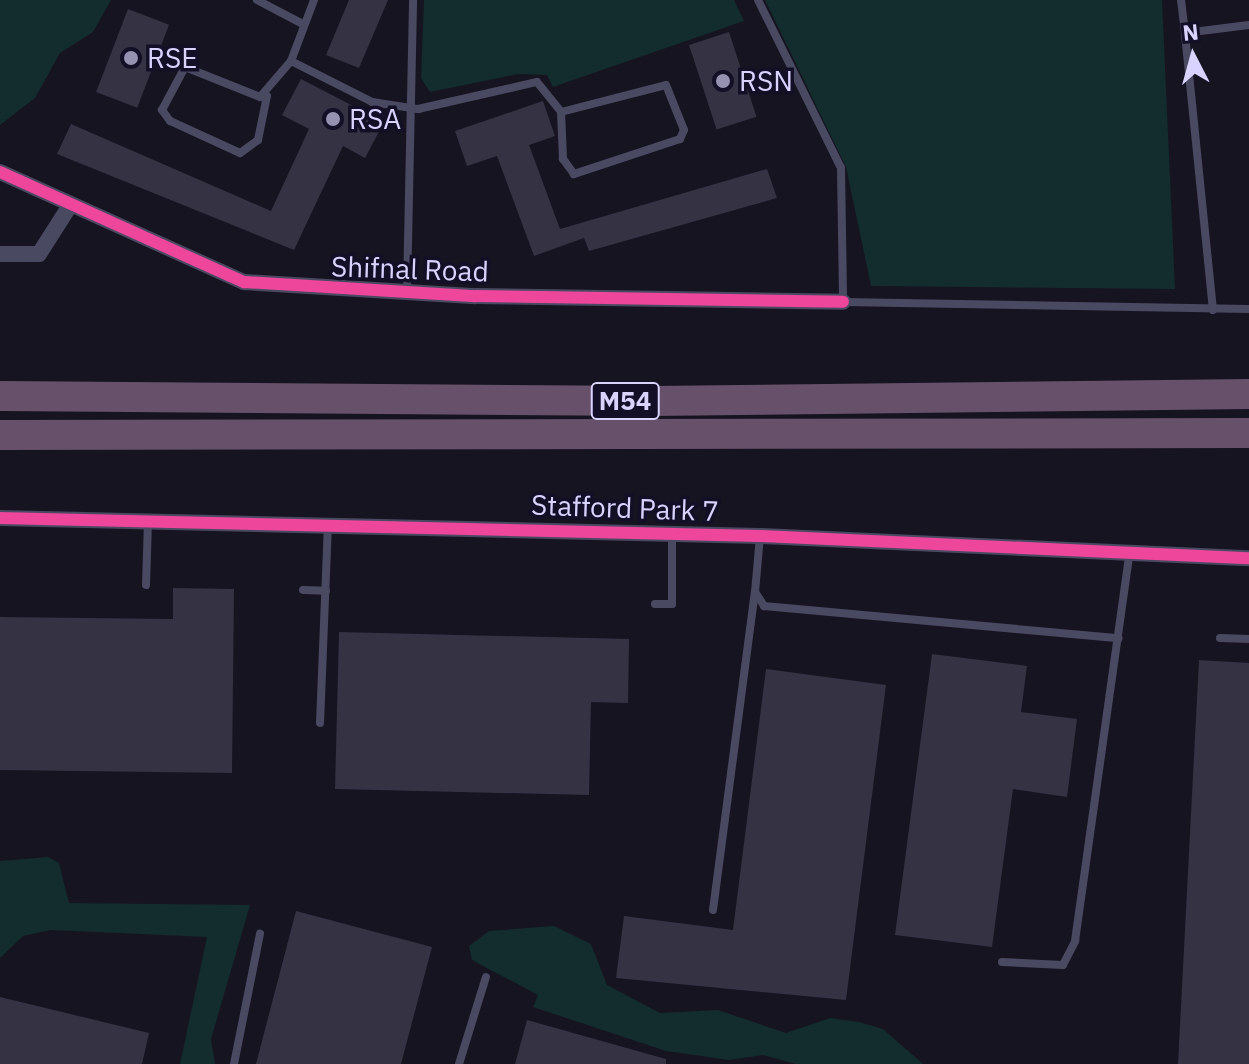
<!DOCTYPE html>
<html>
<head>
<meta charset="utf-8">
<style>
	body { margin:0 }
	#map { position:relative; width:1249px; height:1064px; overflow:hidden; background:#161421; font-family:"IBM Plex Sans",sans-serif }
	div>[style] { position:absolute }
	.green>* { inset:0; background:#132c2d }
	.building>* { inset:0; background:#343243; transform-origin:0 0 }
	.service>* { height:8px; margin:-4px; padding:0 4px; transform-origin:4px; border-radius:4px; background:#4a4962 }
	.minor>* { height:16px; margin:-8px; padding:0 8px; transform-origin:8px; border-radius:8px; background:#4a4962 }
	.motorway>* { height:30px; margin:-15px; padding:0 15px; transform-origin:15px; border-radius:15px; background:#67516a }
	.cycleway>* { height:12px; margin:-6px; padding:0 6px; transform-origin:6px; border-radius:6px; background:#ed469a }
	.dots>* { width:22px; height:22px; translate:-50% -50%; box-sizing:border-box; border:4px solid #130f26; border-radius:50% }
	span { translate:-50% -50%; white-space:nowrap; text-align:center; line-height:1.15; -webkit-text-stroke:7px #130f26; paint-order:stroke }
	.shield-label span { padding:2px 6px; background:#130f26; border:2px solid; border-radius:6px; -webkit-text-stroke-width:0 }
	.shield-label { font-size:26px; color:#d9d4ff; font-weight:700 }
	.poi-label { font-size:28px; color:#d9d4ff }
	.left { translate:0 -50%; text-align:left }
	.street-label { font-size:28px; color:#d9d4ff }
	.north { position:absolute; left:1153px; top:16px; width:80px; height:80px; -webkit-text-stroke:6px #130f26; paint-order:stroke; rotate:354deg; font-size:22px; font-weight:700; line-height:32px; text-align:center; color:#d9d4ff }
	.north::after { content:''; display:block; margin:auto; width:28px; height:36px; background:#d9d4ff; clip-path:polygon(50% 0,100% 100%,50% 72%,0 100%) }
</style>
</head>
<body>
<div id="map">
	<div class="green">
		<i style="clip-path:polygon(0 0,111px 0,93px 32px,60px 53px,35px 98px,0 125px)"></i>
		<i style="clip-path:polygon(424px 0,734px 0,744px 21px,553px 87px,547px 75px,518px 74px,430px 92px,421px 78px)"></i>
		<i style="clip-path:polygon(765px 0,1162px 0,1175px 289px,871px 286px,846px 167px)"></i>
		<i style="clip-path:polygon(48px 857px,59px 863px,69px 903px,250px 905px,211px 1039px,215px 1064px,180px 1064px,207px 937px,51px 930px,23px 936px,0 958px,0 861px)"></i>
		<i style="clip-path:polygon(554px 926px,591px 944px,607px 985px,660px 1013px,718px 1010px,786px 1033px,830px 1018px,859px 1022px,883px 1029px,923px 1064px,796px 1064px,763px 1055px,729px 1060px,666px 1051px,533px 1007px,538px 995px,472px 960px,469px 946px,489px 931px)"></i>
	</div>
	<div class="building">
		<i style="clip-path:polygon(349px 0,388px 0,359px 68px,326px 55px)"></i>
		<i style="left:128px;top:9px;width:44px;height:89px;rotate:21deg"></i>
		<i style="left:729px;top:32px;width:89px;height:42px;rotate:72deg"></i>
		<i style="clip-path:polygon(301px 79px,384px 122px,365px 158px,343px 146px,294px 250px,57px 154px,71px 124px,271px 211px,309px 129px,282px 115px)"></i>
		<i style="clip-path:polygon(543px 101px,555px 136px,529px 145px,560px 229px,767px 169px,777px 198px,589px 251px,584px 238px,534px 256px,497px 156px,467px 166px,455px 131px)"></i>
		<i style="clip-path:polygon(173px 588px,234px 589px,232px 773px,0 770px,0 617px,173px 619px)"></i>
		<i style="clip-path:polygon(339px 632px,629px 639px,628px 703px,591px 702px,589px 795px,335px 789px)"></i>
		<i style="clip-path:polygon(932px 654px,1027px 666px,1021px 712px,1077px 719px,1067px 797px,1013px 789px,992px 947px,895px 935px)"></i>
		<i style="clip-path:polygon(1199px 660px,1249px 663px,1249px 1064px,1178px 1064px)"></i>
		<i style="clip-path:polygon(766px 669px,886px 685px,846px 1000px,616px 978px,624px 916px,733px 930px)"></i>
		<i style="clip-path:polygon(296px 911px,432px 947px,401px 1064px,256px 1064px)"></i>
		<i style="clip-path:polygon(0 997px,149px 1033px,142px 1064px,0 1064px)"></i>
		<i style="clip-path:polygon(527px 1020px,666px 1059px,666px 1064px,515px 1064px)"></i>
	</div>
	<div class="service">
		<i style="left:257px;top:0;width:52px;rotate:27.6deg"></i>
		<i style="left:758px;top:0;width:187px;rotate:63.7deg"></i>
		<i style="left:841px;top:168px;width:134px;rotate:89.1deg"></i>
		<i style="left:843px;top:302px;width:406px;rotate:1deg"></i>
		<i style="left:1181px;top:0;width:33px;rotate:83deg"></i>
		<i style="left:291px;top:61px;width:65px;rotate:-69.3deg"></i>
		<i style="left:267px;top:96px;width:45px;rotate:101.6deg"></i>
		<i style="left:258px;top:140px;width:22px;rotate:144deg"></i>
		<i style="left:240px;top:153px;width:77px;rotate:-155.4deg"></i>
		<i style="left:170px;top:121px;width:14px;rotate:-126deg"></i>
		<i style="left:162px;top:110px;width:49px;rotate:-61.9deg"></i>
		<i style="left:185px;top:67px;width:81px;rotate:21.8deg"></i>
		<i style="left:260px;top:97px;width:48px;rotate:-49.3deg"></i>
		<i style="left:291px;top:61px;width:91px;rotate:26.8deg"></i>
		<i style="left:372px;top:102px;width:47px;rotate:8.7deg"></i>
		<i style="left:418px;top:109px;width:122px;rotate:-12.8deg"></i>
		<i style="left:537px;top:82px;width:38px;rotate:51deg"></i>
		<i style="left:561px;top:112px;width:108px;rotate:-14.4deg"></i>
		<i style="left:666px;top:85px;width:48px;rotate:68.2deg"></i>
		<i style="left:684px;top:130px;width:10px;rotate:114deg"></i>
		<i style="left:680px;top:139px;width:112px;rotate:161.7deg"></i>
		<i style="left:574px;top:174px;width:19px;rotate:-126deg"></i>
		<i style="left:563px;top:159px;width:47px;rotate:-92.4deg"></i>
		<i style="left:407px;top:290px;width:290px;rotate:-88.8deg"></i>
		<i style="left:1213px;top:310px;width:278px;rotate:-95.8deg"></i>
		<i style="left:1185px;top:33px;width:64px;rotate:-7.1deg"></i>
		<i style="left:760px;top:536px;width:56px;rotate:95.1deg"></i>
		<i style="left:755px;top:592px;width:17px;rotate:57deg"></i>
		<i style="left:764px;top:606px;width:356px;rotate:5.2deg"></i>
		<i style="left:146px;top:585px;width:65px;rotate:-88.2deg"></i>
		<i style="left:303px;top:590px;width:23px;rotate:2deg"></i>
		<i style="left:655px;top:604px;width:17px"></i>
		<i style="left:672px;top:604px;width:70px;rotate:-90deg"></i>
		<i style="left:1220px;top:638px;width:29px;rotate:2deg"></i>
		<i style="left:320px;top:723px;width:198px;rotate:-87.7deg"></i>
		<i style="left:713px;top:910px;width:321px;rotate:-82.5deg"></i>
		<i style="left:1002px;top:962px;width:61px;rotate:2.8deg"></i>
		<i style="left:1063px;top:965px;width:27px;rotate:-63deg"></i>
		<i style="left:1075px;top:941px;width:393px;rotate:-82deg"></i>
		<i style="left:234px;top:1064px;width:133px;rotate:-78.7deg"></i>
		<i style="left:459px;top:1064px;width:91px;rotate:-72.8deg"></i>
	</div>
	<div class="minor">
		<i style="left:0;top:172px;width:268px;rotate:24.3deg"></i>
		<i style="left:244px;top:282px;width:232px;rotate:3.5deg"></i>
		<i style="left:476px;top:296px;width:367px;rotate:0.9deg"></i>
		<i style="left:0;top:254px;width:39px"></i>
		<i style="left:39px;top:254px;width:59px;rotate:-57.4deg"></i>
		<i style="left:0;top:518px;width:760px;rotate:1.36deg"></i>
		<i style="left:760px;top:536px;width:489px;rotate:2.6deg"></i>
	</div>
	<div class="motorway">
		<i style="left:0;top:396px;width:652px;rotate:0.44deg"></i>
		<i style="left:652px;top:401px;width:597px;rotate:-0.67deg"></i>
		<i style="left:0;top:435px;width:1249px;rotate:-0.09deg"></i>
	</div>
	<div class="cycleway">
		<i style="left:0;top:172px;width:268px;rotate:24.3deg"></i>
		<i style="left:244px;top:282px;width:232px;rotate:3.5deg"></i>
		<i style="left:476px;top:296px;width:367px;rotate:0.9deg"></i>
		<i style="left:0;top:518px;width:760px;rotate:1.36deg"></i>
		<i style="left:760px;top:536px;width:489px;rotate:2.6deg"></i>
	</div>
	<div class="dots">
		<i style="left:131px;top:58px;background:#9591b1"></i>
		<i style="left:723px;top:81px;background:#9591b1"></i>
		<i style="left:333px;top:119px;background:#9591b1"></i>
	</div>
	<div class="shield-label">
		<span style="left:625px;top:401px">M54</span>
	</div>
	<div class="poi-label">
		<span class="left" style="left:147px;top:58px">RSE</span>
		<span class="left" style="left:739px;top:81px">RSN</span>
		<span class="left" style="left:349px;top:119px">RSA</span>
	</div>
	<div class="street-label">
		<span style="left:410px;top:269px;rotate:2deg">Shifnal Road</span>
		<span style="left:625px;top:508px;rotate:2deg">Stafford Park 7</span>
	</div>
	<div class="north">N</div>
</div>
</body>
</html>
